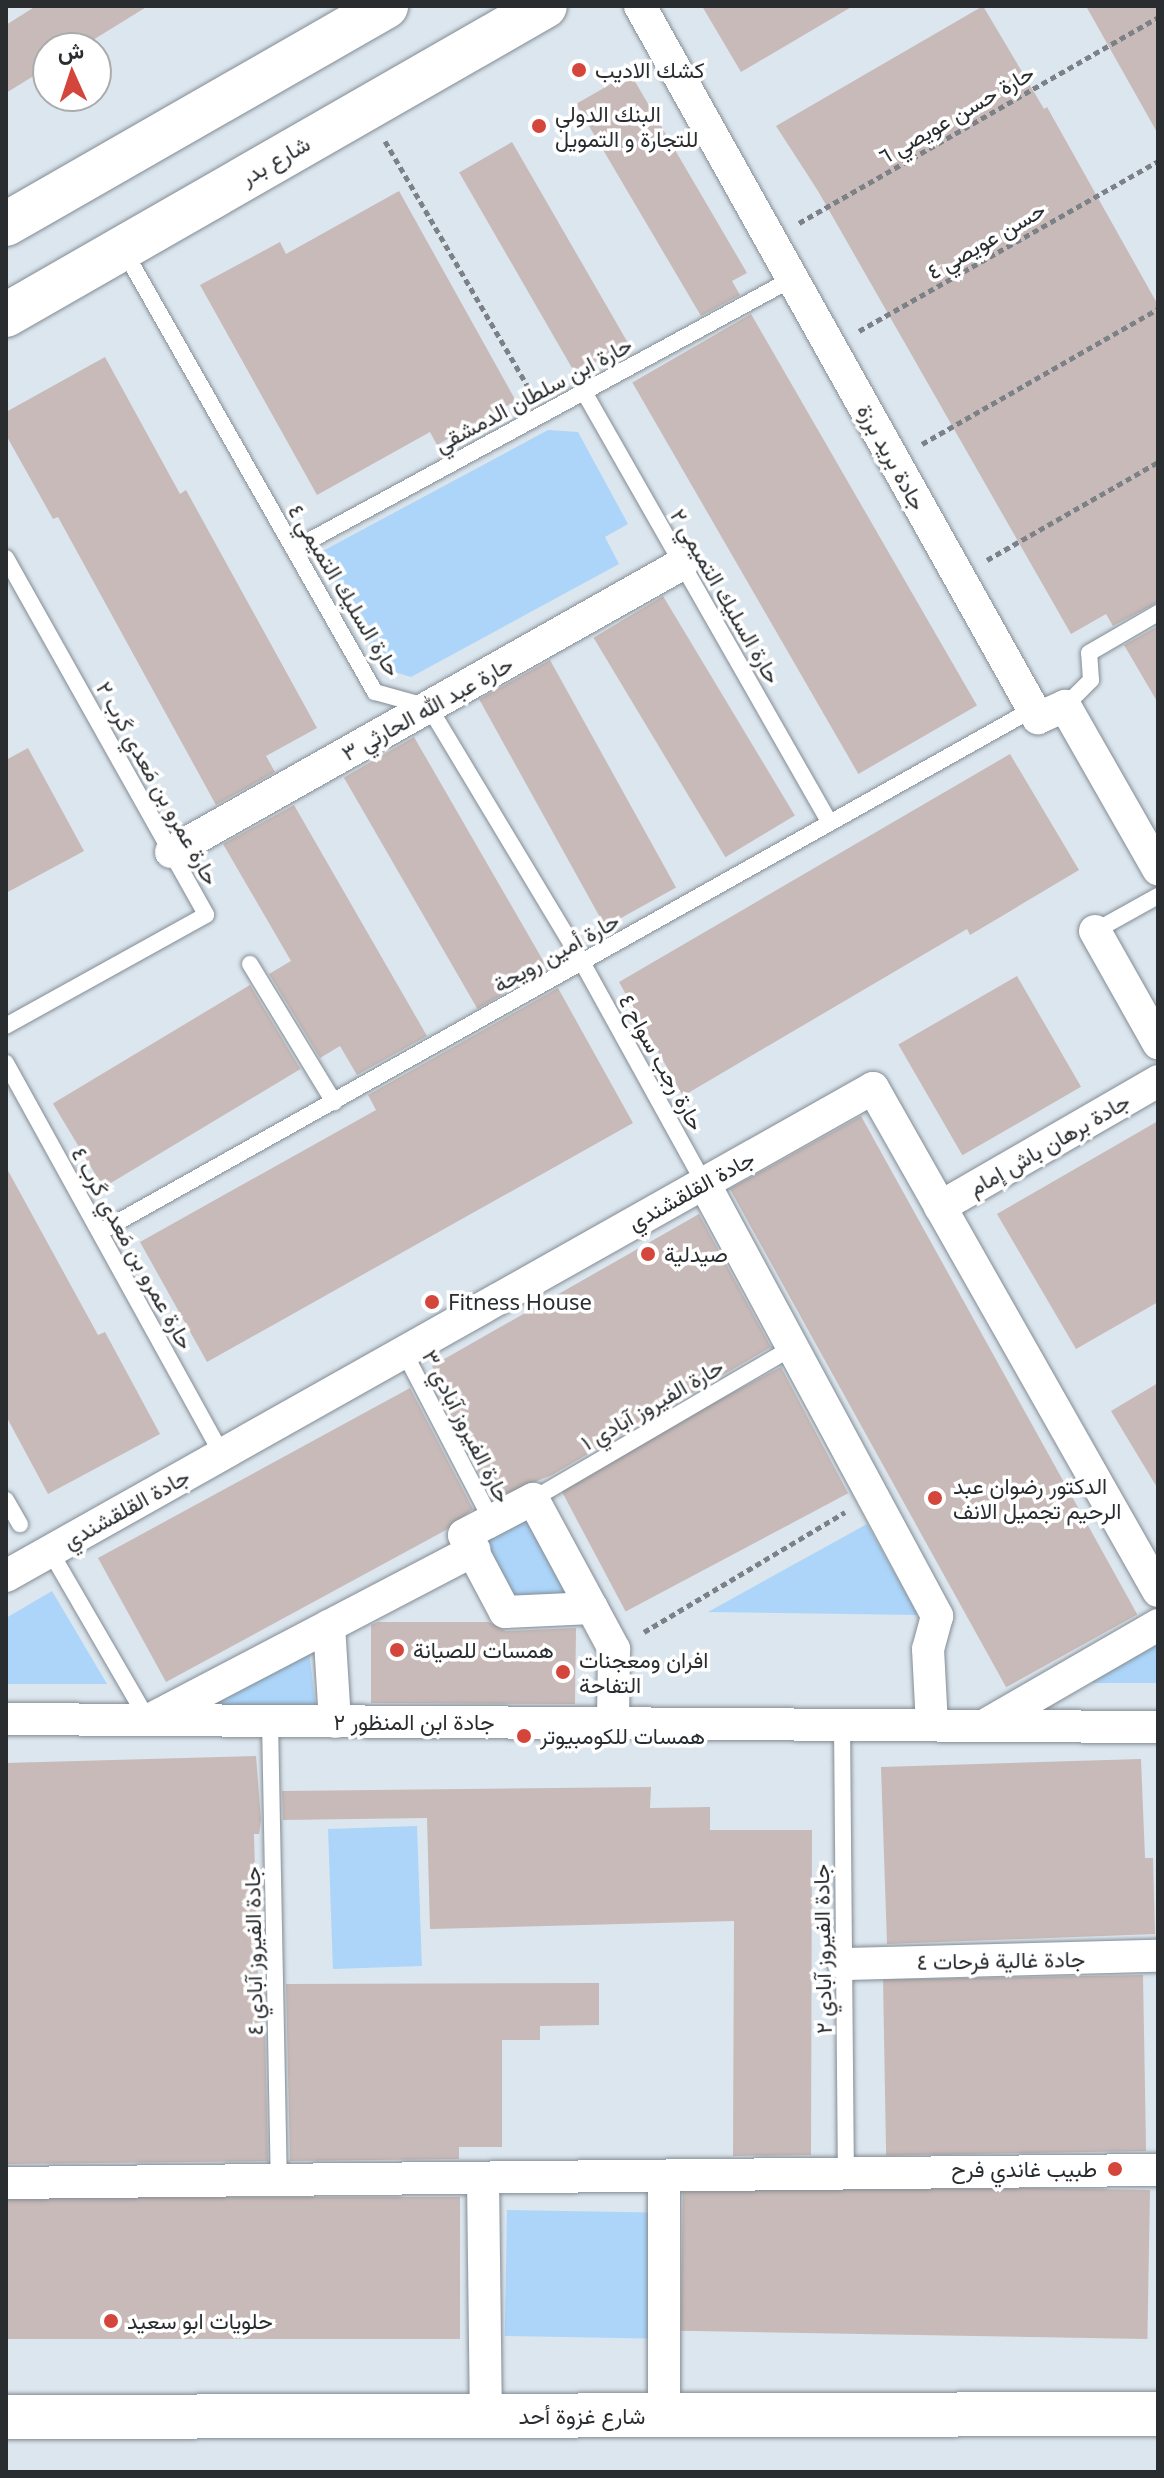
<!DOCTYPE html>
<html>
<head>
<meta charset="utf-8">
<style>
	body { margin:0 }
	#map { position:relative; width:1164px; height:2478px; overflow:hidden; background:#dce6ee; font-family:"Noto Sans",Vazirmatn,sans-serif }
	div>[style] { position:absolute }
	.green>* { inset:0; background:#acd5f9; transform-origin:0 0 }
	.building>* { inset:0; background:#c8bab8; transform-origin:0 0 }
	.path>* { height:5px; margin-top:-2.5px; transform-origin:0; background:repeating-linear-gradient(90deg,#7b8186 0 6px,transparent 0 10px) }
	.roads { filter:drop-shadow(0 0 2px #838c94) drop-shadow(0 0 2px #838c94) }
	.service>* { height:16px; margin:-8px; padding:0 8px; transform-origin:8px; border-radius:8px; background:#fff }
	.minor>* { height:32px; margin:-16px; padding:0 16px; transform-origin:16px; border-radius:16px; background:#fff }
	.primary>* { height:44px; margin:-22px; padding:0 22px; transform-origin:22px; border-radius:22px; background:#fff }
	.dots>* { width:22px; height:22px; translate:-50% -50%; box-sizing:border-box; border:4px solid #fff; border-radius:50% }
	span { translate:-50% -50%; white-space:nowrap; text-align:center; line-height:1.15; -webkit-text-stroke:7px #fff; paint-order:stroke }
	.poi-label { font-size:22px; color:#2a2d30 }
	.left { translate:0 -50%; text-align:left }
	.right { translate:-100% -50%; text-align:right }
	.street-label { font-size:22px; color:#2a2d30 }
	.frame { position:absolute; inset:0; border:8px solid #2a2d30; pointer-events:none }
	.north { position:absolute; left:32px; top:32px; width:80px; height:80px; box-sizing:border-box; background:#fff; border:2px solid #aaabac; border-radius:50%; rotate:357deg; font-size:22px; font-weight:700; line-height:32px; text-align:center; color:#2a2d30 }
	.north::after { content:''; display:block; margin:auto; width:28px; height:36px; background:#d4463b; clip-path:polygon(50% 0,100% 100%,50% 72%,0 100%) }
</style>
</head>
<body>
<div id="map">
	<div class="green">
		<i style="clip-path:polygon(548px 430px,578px 432px,628px 524px,605px 537px,619px 564px,411px 677px,382px 668px,319px 553px)"></i>
		<i style="clip-path:polygon(533px 1506px,581px 1598px,508px 1602px,474px 1536px)"></i>
		<i style="clip-path:polygon(867px 1524px,918px 1615px,708px 1612px)"></i>
		<i style="clip-path:polygon(52px 1591px,107px 1684px,6px 1684px,6px 1618px)"></i>
		<i style="clip-path:polygon(308px 1642px,317px 1718px,187px 1711px)"></i>
		<i style="clip-path:polygon(1158px 1644px,1158px 1683px,1090px 1683px)"></i>
		<i style="left:417px;top:1826px;width:140px;height:89px;rotate:88deg"></i>
		<i style="left:507px;top:2210px;width:143px;height:126px;rotate:1deg"></i>
	</div>
	<div class="building">
		<i style="clip-path:polygon(36px 6px,148px 6px,80px 48px,48px 48px,48px 67px,6px 93px,6px 25px)"></i>
		<i style="clip-path:polygon(702px 6px,853px 6px,741px 72px)"></i>
		<i style="clip-path:polygon(983px 6px,1044px 109px,1047px 107px,1158px 305px,1158px 602px,1113px 626px,1106px 614px,1071px 634px,818px 191px,776px 126px)"></i>
		<i style="clip-path:polygon(1086px 6px,1158px 6px,1158px 134px)"></i>
		<i style="clip-path:polygon(630px 73px,747px 273px,732px 281px,740px 295px,701px 316px,576px 104px)"></i>
		<i style="left:512px;top:142px;width:232px;height:61px;rotate:60deg"></i>
		<i style="clip-path:polygon(399px 191px,516px 401px,437px 445px,430px 432px,317px 495px,200px 285px,280px 242px,286px 254px)"></i>
		<i style="left:751px;top:314px;width:452px;height:137px;rotate:60deg"></i>
		<i style="clip-path:polygon(105px 357px,180px 494px,186px 490px,317px 728px,266px 756px,275px 772px,216px 805px,58px 517px,53px 519px,6px 435px,6px 412px)"></i>
		<i style="left:663px;top:596px;width:256px;height:81px;rotate:59deg"></i>
		<i style="clip-path:polygon(1158px 626px,1158px 703px,1124px 645px)"></i>
		<i style="left:550px;top:660px;width:260px;height:81px;rotate:61deg"></i>
		<i style="left:414px;top:737px;width:267px;height:81px;rotate:60deg"></i>
		<i style="clip-path:polygon(28px 748px,84px 851px,6px 893px,6px 760px)"></i>
		<i style="clip-path:polygon(1010px 754px,1079px 870px,970px 935px,967px 929px,683px 1096px,619px 982px)"></i>
		<i style="clip-path:polygon(294px 805px,427px 1036px,357px 1075px,340px 1046px,320px 1058px,269px 974px,291px 961px,223px 844px)"></i>
		<i style="left:1017px;top:976px;width:128px;height:137px;rotate:60deg"></i>
		<i style="left:250px;top:985px;width:98px;height:230px;rotate:59deg"></i>
		<i style="clip-path:polygon(558px 988px,633px 1123px,207px 1362px,140px 1242px,376px 1110px,368px 1095px)"></i>
		<i style="left:861px;top:1116px;width:570px;height:150px;rotate:61deg"></i>
		<i style="clip-path:polygon(1158px 1121px,1158px 1302px,1076px 1349px,997px 1214px)"></i>
		<i style="clip-path:polygon(6px 1167px,98px 1335px,105px 1332px,160px 1434px,48px 1494px,6px 1416px)"></i>
		<i style="clip-path:polygon(699px 1214px,771px 1347px,552px 1475px,493px 1499px,430px 1377px,436px 1374px,432px 1366px)"></i>
		<i style="left:781px;top:1367px;width:143px;height:252px;rotate:62deg"></i>
		<i style="clip-path:polygon(1158px 1383px,1158px 1489px,1111px 1411px)"></i>
		<i style="clip-path:polygon(410px 1388px,473px 1509px,446px 1530px,166px 1682px,98px 1558px)"></i>
		<i style="clip-path:polygon(378px 1622px,489px 1622px,506px 1631px,576px 1628px,575px 1704px,371px 1703px,371px 1625px)"></i>
		<i style="clip-path:polygon(256px 1756px,261px 1820px,259px 1834px,254px 1834px,258px 1978px,264px 1984px,268px 2161px,6px 2164px,6px 1763px)"></i>
		<i style="clip-path:polygon(1141px 1759px,1145px 1858px,1153px 1858px,1155px 1934px,887px 1944px,881px 1767px)"></i>
		<i style="clip-path:polygon(651px 1787px,650px 1808px,710px 1807px,710px 1830px,812px 1830px,811px 2155px,733px 2156px,734px 1921px,430px 1929px,427px 1818px,283px 1820px,282px 1791px)"></i>
		<i style="left:1143px;top:1975px;width:176px;height:260px;rotate:89deg"></i>
		<i style="clip-path:polygon(599px 1983px,599px 2025px,540px 2026px,540px 2040px,502px 2040px,502px 2147px,459px 2147px,459px 2159px,290px 2161px,286px 1984px)"></i>
		<i style="left:1150px;top:2190px;width:149px;height:467px;rotate:91deg"></i>
		<i style="left:460px;top:2197px;width:142px;height:454px;rotate:90deg"></i>
	</div>
	<div class="path">
		<i style="left:385px;top:141px;width:290px;rotate:59.8deg"></i>
		<i style="left:799px;top:223px;width:414px;rotate:-29.8deg"></i>
		<i style="left:859px;top:331px;width:344px;rotate:-29.6deg"></i>
		<i style="left:922px;top:444px;width:272px;rotate:-29.8deg"></i>
		<i style="left:987px;top:560px;width:197px;rotate:-29.8deg"></i>
		<i style="left:644px;top:1632px;width:234px;rotate:-30.8deg"></i>
	</div>
	<div class="roads">
		<div class="service">
			<i style="left:123px;top:249px;width:510px;rotate:60.37deg"></i>
			<i style="left:375px;top:692px;width:56px;rotate:15.5deg"></i>
			<i style="left:429px;top:707px;width:297px;rotate:59deg"></i>
			<i style="left:582px;top:962px;width:252px;rotate:61.1deg"></i>
			<i style="left:584px;top:392px;width:496px;rotate:60.3deg"></i>
			<i style="left:294px;top:549px;width:566px;rotate:-28.47deg"></i>
			<i style="left:6px;top:558px;width:409px;rotate:60.7deg"></i>
			<i style="left:206px;top:915px;width:229px;rotate:151deg"></i>
			<i style="left:1065px;top:706px;width:37px;rotate:-45deg"></i>
			<i style="left:1091px;top:680px;width:27px;rotate:-94deg"></i>
			<i style="left:1089px;top:653px;width:80px;rotate:-30.1deg"></i>
			<i style="left:1095px;top:931px;width:72px;rotate:-29.1deg"></i>
			<i style="left:250px;top:964px;width:162px;rotate:58.7deg"></i>
			<i style="left:6px;top:1063px;width:447px;rotate:61.1deg"></i>
			<i style="left:100px;top:1232px;width:1070px;rotate:-29.27deg"></i>
			<i style="left:404px;top:1352px;width:191px;rotate:62.5deg"></i>
			<i style="left:533px;top:1499px;width:301px;rotate:-30.3deg"></i>
			<i style="left:6px;top:1500px;width:28px;rotate:60deg"></i>
			<i style="left:50px;top:1551px;width:195px;rotate:59.9deg"></i>
			<i style="left:270px;top:1721px;width:460px;rotate:88.9deg"></i>
			<i style="left:842px;top:1725px;width:449px;rotate:89.5deg"></i>
		</div>
		<div class="minor">
			<i style="left:640px;top:6px;width:816px;rotate:60.8deg"></i>
			<i style="left:1038px;top:718px;width:30px;rotate:-24deg"></i>
			<i style="left:1065px;top:706px;width:188px;rotate:60.3deg"></i>
			<i style="left:171px;top:852px;width:587px;rotate:-29.41deg"></i>
			<i style="left:1095px;top:931px;width:129px;rotate:60.6deg"></i>
			<i style="left:704px;top:1183px;width:492px;rotate:61.7deg"></i>
			<i style="left:937px;top:1616px;width:34px;rotate:105deg"></i>
			<i style="left:928px;top:1649px;width:76px;rotate:87deg"></i>
			<i style="left:940px;top:1207px;width:252px;rotate:-30deg"></i>
			<i style="left:533px;top:1499px;width:124px;rotate:61.6deg"></i>
			<i style="left:592px;top:1608px;width:87px;rotate:177.4deg"></i>
			<i style="left:505px;top:1612px;width:87px;rotate:-118deg"></i>
			<i style="left:464px;top:1535px;width:78px;rotate:-27.6deg"></i>
			<i style="left:6px;top:1576px;width:995px;rotate:-29.37deg"></i>
			<i style="left:873px;top:1088px;width:578px;rotate:60.46deg"></i>
			<i style="left:592px;top:1608px;width:47px;rotate:61.8deg"></i>
			<i style="left:614px;top:1649px;width:73px;rotate:90.8deg"></i>
			<i style="left:329px;top:1626px;width:96px;rotate:86.4deg"></i>
			<i style="left:6px;top:1719px;width:1152px;rotate:0.4deg"></i>
			<i style="left:151px;top:1719px;width:365px;rotate:-27.6deg"></i>
			<i style="left:985px;top:1725px;width:200px;rotate:-30deg"></i>
			<i style="left:844px;top:1964px;width:314px;rotate:-1.5deg"></i>
			<i style="left:664px;top:2176px;width:240px;rotate:90deg"></i>
			<i style="left:483px;top:2178px;width:238px;rotate:89.3deg"></i>
			<i style="left:6px;top:2183px;width:1152px;rotate:-0.65deg"></i>
		</div>
		<div class="primary">
			<i style="left:6px;top:224px;width:438px;rotate:-29.8deg"></i>
			<i style="left:6px;top:315px;width:621px;rotate:-29.82deg"></i>
			<i style="left:6px;top:2417px;width:1152px;rotate:-0.15deg"></i>
		</div>
	</div>
	<div class="dots">
		<i style="left:579px;top:70px;background:#d4463b"></i>
		<i style="left:539px;top:126px;background:#d4463b"></i>
		<i style="left:648px;top:1254px;background:#d4463b"></i>
		<i style="left:432px;top:1302px;background:#d4463b"></i>
		<i style="left:935px;top:1498px;background:#d4463b"></i>
		<i style="left:397px;top:1650px;background:#d4463b"></i>
		<i style="left:563px;top:1672px;background:#d4463b"></i>
		<i style="left:524px;top:1736px;background:#d4463b"></i>
		<i style="left:1115px;top:2169px;background:#d4463b"></i>
		<i style="left:111px;top:2321px;background:#d4463b"></i>
	</div>
	<div class="poi-label">
		<span class="left" style="left:595px;top:70px">كشك الاديب</span>
		<span class="left" style="left:555px;top:126px">البنك الدولي<br>للتجارة و التمويل</span>
		<span class="left" style="left:664px;top:1254px">صيدلية</span>
		<span class="left" style="left:448px;top:1302px">Fitness House</span>
		<span class="left" style="left:953px;top:1498px">الدكتور رضوان عبد<br>الرحيم تجميل الانف</span>
		<span class="left" style="left:413px;top:1650px">همسات للصيانة</span>
		<span class="left" style="left:579px;top:1672px">افران ومعجنات<br>التفاحة</span>
		<span class="left" style="left:540px;top:1736px">همسات للكومبيوتر</span>
		<span class="right" style="left:1097px;top:2169px">طبيب غاندي فرح</span>
		<span class="left" style="left:127px;top:2321px">حلويات ابو سعيد</span>
	</div>
	<div class="street-label">
		<span style="left:956px;top:114px;rotate:-30deg">حارة حسن عويصي ٦</span>
		<span style="left:275px;top:160px;rotate:-30deg">شارع بدر</span>
		<span style="left:986px;top:240px;rotate:-30deg">حسن عويصي ٤</span>
		<span style="left:533px;top:394px;rotate:-28deg">حارة ابن سلطان الدمشقي</span>
		<span style="left:892px;top:457px;rotate:61deg">جادة بريد برزة</span>
		<span style="left:345px;top:590px;rotate:59deg">حارة السليك التميمي ٤</span>
		<span style="left:726px;top:596px;rotate:60deg">حارة السليك التميمي ٢</span>
		<span style="left:427px;top:708px;rotate:-29deg">حارة عبد الله الحارثي ٣</span>
		<span style="left:158px;top:783px;rotate:61deg">حارة عمرو بن مَعدي كَرب ٢</span>
		<span style="left:556px;top:952px;rotate:-29deg">حارة أمين رويحة</span>
		<span style="left:662px;top:1062px;rotate:61deg">حارة رجب سواح ٤</span>
		<span style="left:1049px;top:1144px;rotate:-30deg">جادة برهان باش إمام</span>
		<span style="left:691px;top:1190px;rotate:-29deg">جادة القلقشندي</span>
		<span style="left:133px;top:1248px;rotate:61deg">حارة عمرو بن مَعدي كَرب ٤</span>
		<span style="left:652px;top:1404px;rotate:-30deg">حارة الفيروز آبادي ١</span>
		<span style="left:467px;top:1426px;rotate:63deg">حارة الفيروز آبادي ٣</span>
		<span style="left:126px;top:1508px;rotate:-29deg">جادة القلقشندي</span>
		<span style="left:414px;top:1722px">جادة ابن المنظور ٢</span>
		<span style="left:822px;top:1949px;rotate:-91deg">جادة الفيروز آبادي ٢</span>
		<span style="left:253px;top:1951px;rotate:-91deg">جادة الفيروز آبادي ٤</span>
		<span style="left:1001px;top:1960px;rotate:-1deg">جادة غالية فرحات ٤</span>
		<span style="left:582px;top:2416px">شارع غزوة أحد</span>
	</div>
	<div class="frame"></div>
	<div class="north">ش</div>
</div>
</body>
</html>
